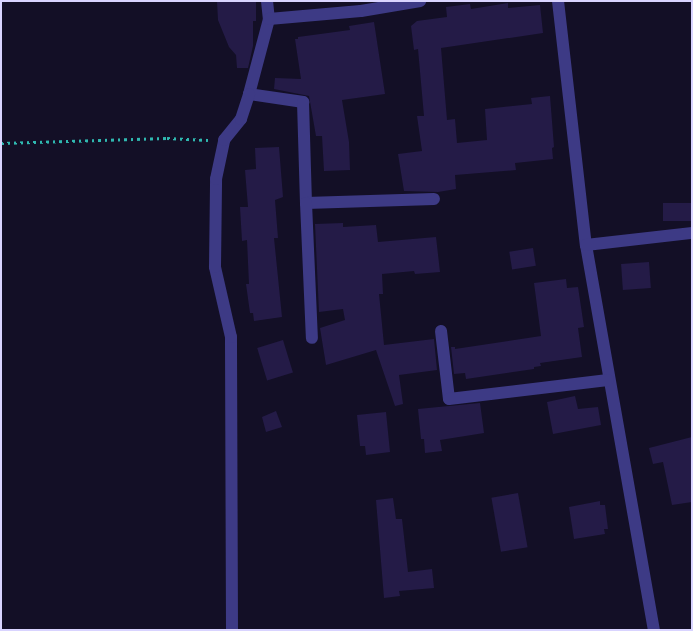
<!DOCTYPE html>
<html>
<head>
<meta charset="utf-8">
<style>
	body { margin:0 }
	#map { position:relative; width:693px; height:631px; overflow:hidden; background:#130f26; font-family:Barlow,sans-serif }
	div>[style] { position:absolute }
	.building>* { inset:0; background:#241b47; transform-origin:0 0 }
	.path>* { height:3px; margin-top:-1.5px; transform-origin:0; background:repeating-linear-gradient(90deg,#2fb8b0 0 2.5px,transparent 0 6.5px) }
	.minor>* { height:12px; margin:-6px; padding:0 6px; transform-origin:6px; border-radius:6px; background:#3d3a85 }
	span { translate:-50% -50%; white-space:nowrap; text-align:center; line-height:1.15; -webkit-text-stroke:4px #130f26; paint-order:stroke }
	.frame { position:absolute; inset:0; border:2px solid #d9d4ff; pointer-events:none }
</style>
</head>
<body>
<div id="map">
	<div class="building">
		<i style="clip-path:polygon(217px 1px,256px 1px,256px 21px,253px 21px,253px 46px,248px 68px,237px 68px,236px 55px,229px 47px,218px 20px)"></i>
		<i style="clip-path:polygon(508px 3px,508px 8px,540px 5px,543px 33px,441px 48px,447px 120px,455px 119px,457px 143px,487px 140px,485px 109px,532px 104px,531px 98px,550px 96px,554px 147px,552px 148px,553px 159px,515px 163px,516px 170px,455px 175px,456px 189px,438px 192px,404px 191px,398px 154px,422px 151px,417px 116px,424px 116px,418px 49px,414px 50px,411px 26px,417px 21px,447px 17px,446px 7px,470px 4px,471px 9px)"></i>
		<i style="clip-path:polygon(374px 22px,385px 94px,342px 100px,349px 142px,350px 170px,324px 171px,322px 136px,316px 136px,309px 96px,274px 89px,275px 78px,301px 79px,295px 39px,298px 39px,298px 37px,350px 30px,349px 26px)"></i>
		<i style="clip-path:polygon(279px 147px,283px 197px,275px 200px,278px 238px,274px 238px,282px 317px,254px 321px,253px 313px,250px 313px,246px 284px,249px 284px,247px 240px,242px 241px,240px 207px,248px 207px,245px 170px,256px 169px,255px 148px)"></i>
		<i style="left:692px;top:203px;width:18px;height:29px;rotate:90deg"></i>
		<i style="clip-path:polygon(343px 223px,343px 227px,376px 225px,378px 242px,436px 237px,440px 272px,415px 274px,414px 271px,382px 274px,383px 294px,379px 294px,384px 345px,434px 339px,437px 370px,399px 375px,403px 404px,395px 406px,376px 350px,326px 365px,320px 328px,345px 320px,343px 309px,319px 312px,315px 224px)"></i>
		<i style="left:533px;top:248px;width:18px;height:24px;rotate:81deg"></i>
		<i style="left:649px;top:262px;width:26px;height:28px;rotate:86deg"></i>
		<i style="clip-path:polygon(566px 279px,567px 288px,578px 287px,584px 327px,578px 328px,582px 357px,540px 363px,541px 366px,534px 367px,534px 369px,466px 379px,465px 373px,454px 374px,451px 347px,455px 347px,455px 349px,541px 336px,534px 283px)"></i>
		<i style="left:283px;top:340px;width:34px;height:27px;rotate:73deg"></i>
		<i style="clip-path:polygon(575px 396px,578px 409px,598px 407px,601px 425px,553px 434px,547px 402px)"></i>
		<i style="clip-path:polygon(480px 403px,484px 433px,440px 440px,442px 451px,425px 453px,424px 439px,421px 439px,418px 409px)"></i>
		<i style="clip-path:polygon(276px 411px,282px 427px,266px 432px,262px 417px)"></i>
		<i style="clip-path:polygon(386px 412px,390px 452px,366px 455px,365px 446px,360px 446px,357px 415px)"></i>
		<i style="clip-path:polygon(692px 437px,692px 502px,672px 505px,663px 462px,653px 464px,649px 448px)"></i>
		<i style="left:518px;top:493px;width:55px;height:27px;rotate:80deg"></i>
		<i style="clip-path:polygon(393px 498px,396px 519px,402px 519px,408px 572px,432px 569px,434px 588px,399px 591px,400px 596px,384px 598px,376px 500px)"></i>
		<i style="clip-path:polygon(600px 501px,600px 505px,605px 505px,608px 529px,604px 529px,605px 534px,574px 539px,569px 507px)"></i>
	</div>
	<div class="path">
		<i style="left:1px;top:143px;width:166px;rotate:-1.7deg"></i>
		<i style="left:167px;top:138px;width:41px;rotate:2.8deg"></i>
	</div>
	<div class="minor">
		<i style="left:267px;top:1px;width:18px;rotate:84deg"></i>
		<i style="left:269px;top:19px;width:78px;rotate:104.9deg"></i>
		<i style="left:249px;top:94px;width:55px;rotate:8.4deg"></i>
		<i style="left:303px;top:102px;width:101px;rotate:88.3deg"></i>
		<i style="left:306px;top:203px;width:128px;rotate:-1.8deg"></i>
		<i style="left:558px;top:1px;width:246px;rotate:83.5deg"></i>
		<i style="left:586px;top:245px;width:391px;rotate:80deg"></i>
		<i style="left:269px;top:19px;width:92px;rotate:-5deg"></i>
		<i style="left:361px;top:11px;width:60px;rotate:-9.6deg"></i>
		<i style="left:306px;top:203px;width:135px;rotate:87.5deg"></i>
		<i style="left:586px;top:245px;width:107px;rotate:-6.5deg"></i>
		<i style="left:441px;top:331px;width:68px;rotate:83.3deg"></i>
		<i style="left:449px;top:399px;width:160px;rotate:-6.8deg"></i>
		<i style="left:232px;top:630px;width:293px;rotate:-90.2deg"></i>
		<i style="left:231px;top:337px;width:72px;rotate:-102.9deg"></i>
		<i style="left:215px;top:267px;width:88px;rotate:-89.3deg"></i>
		<i style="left:216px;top:179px;width:40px;rotate:-78deg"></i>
		<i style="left:224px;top:140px;width:27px;rotate:-51deg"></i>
		<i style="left:241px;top:119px;width:26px;rotate:-72deg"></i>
	</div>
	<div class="frame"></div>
</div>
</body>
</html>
